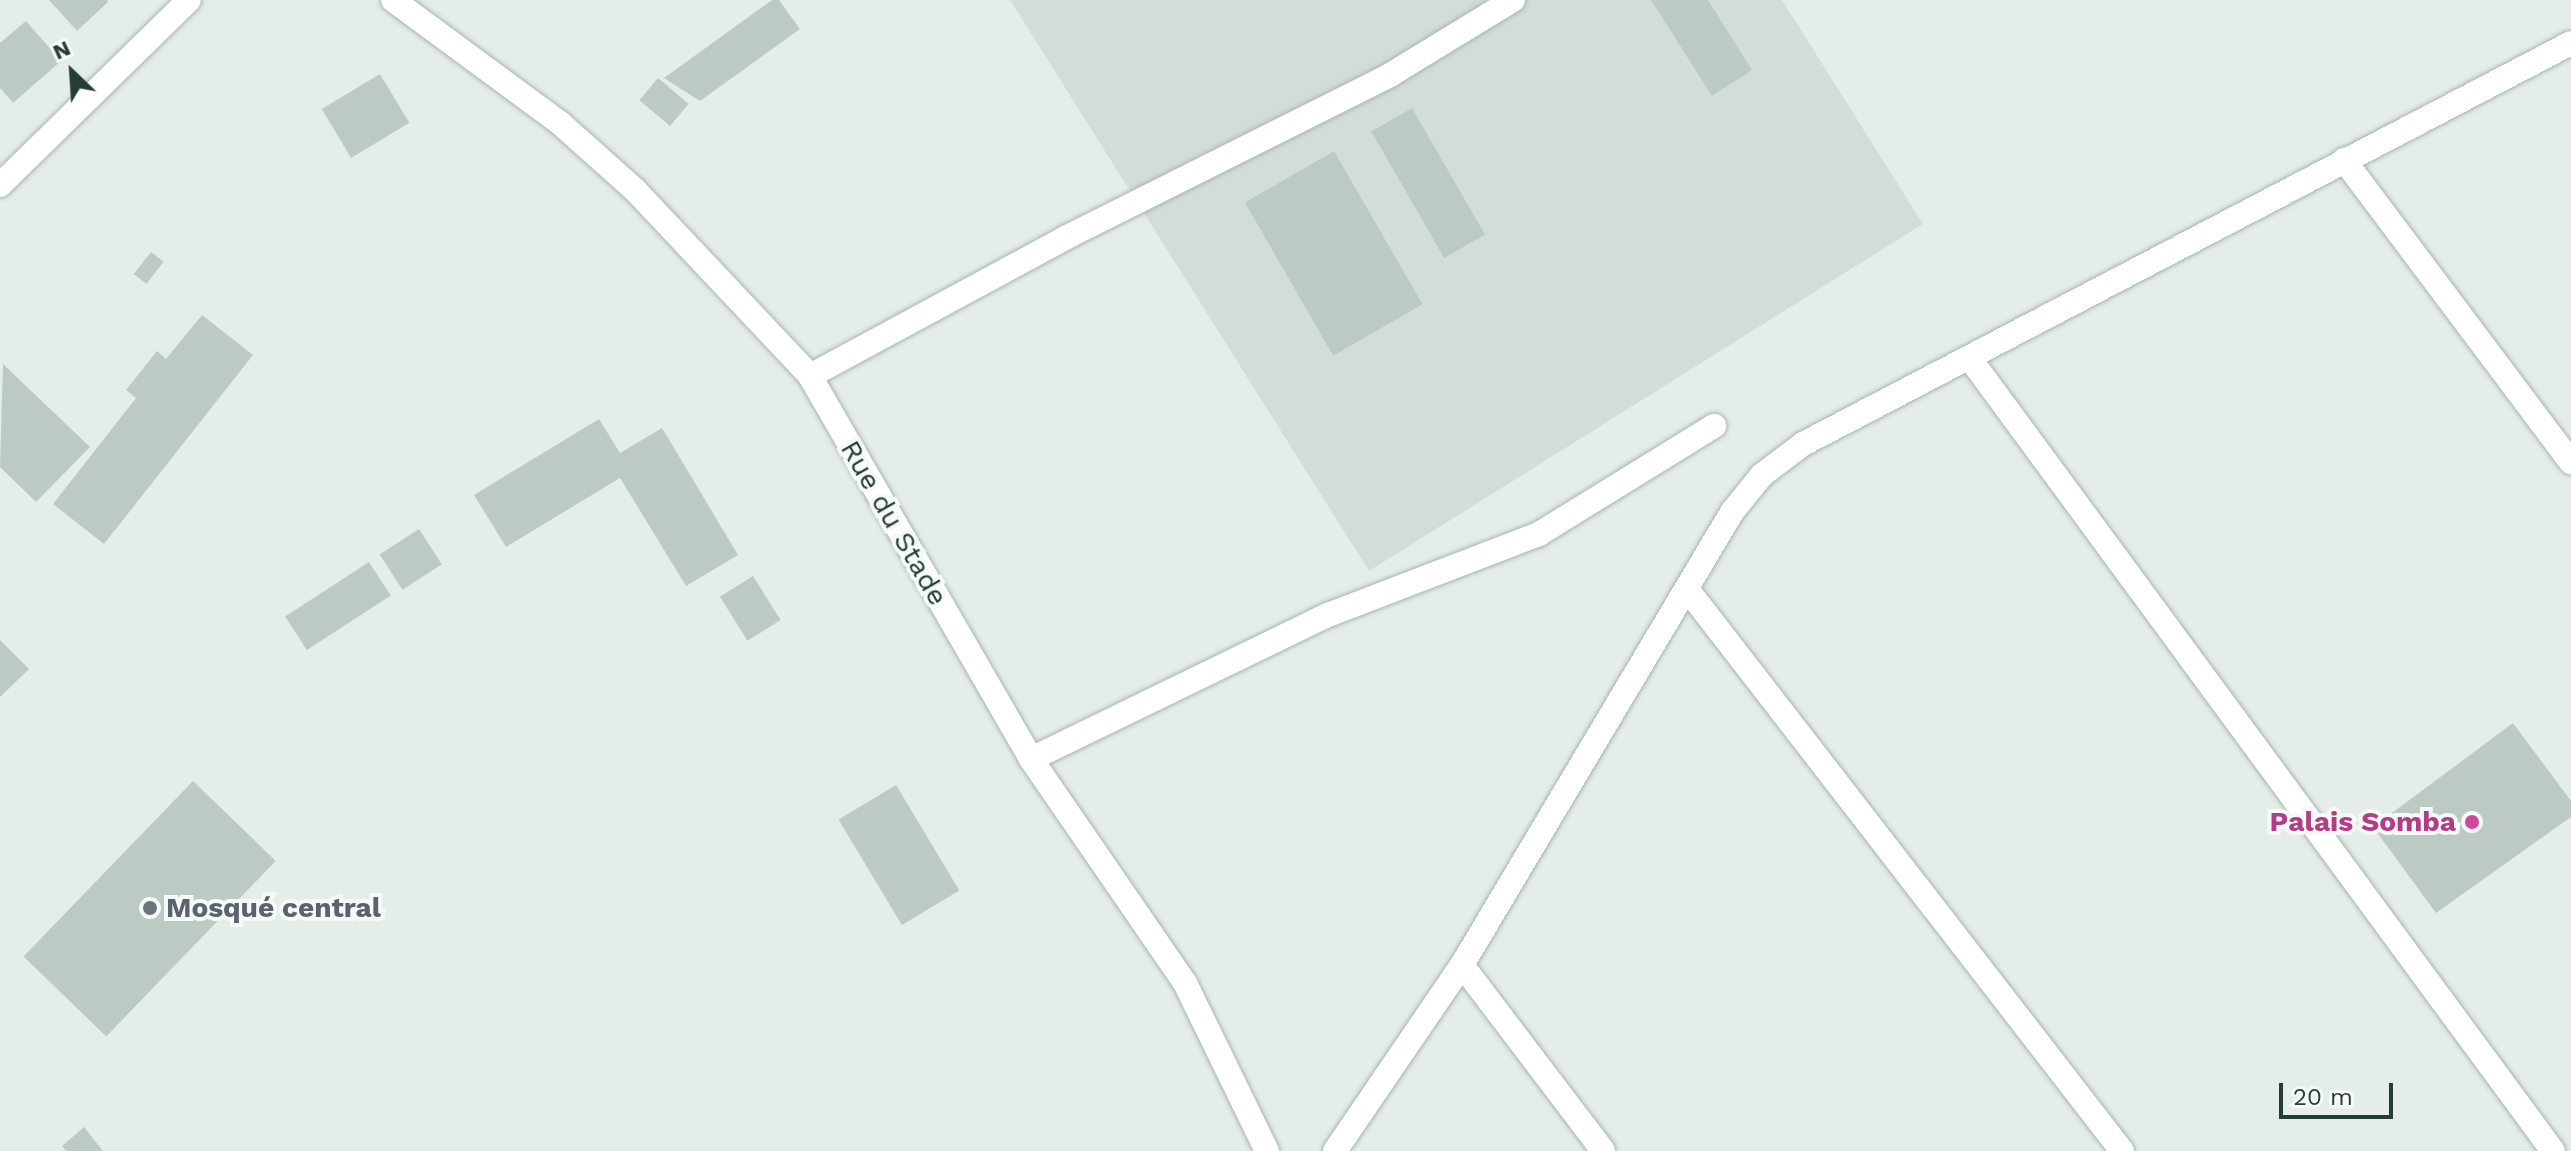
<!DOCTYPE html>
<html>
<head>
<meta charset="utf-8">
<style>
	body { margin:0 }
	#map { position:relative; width:2571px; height:1151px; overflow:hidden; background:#e5ede9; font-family:"Work Sans",sans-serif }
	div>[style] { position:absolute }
	.built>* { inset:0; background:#d3ddd8 }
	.building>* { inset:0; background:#bdcac4; transform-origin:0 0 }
	.roads { filter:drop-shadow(0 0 2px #a8b5af) drop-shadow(0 0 2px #a8b5af) }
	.minor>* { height:24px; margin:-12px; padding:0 12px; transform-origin:12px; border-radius:12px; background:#fff }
	.dots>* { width:22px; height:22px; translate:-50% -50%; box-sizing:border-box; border:4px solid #f5f9f7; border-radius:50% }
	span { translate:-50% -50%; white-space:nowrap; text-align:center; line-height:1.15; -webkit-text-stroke:8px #f5f9f7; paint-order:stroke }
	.street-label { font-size:28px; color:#253d35 }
	.hotel-label { font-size:28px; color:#b23c85; font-weight:700 }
	.right { translate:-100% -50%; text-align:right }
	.worship-label { font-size:28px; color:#5b616d; font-weight:700 }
	.left { translate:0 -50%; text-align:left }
	.north { position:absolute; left:32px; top:32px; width:80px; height:80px; -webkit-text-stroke:6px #f5f9f7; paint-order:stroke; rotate:335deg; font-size:22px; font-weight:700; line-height:32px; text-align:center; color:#253d35 }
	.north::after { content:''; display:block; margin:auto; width:28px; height:36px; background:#253d35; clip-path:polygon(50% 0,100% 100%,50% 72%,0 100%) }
	.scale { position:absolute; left:2279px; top:1083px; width:114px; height:36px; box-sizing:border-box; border:4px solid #253d35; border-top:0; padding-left:10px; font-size:24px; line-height:28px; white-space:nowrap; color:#253d35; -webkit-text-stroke:6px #f5f9f7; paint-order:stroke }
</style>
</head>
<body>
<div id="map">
	<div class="built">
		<i style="clip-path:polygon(1010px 0,1782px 0,1923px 224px,1369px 571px)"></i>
	</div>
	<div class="building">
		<i style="clip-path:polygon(49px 0,107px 0,108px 2px,77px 31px)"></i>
		<i style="clip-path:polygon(772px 0,779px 0,800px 29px,700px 101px,664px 78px)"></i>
		<i style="clip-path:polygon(1651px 0,1708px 0,1752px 70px,1712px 96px)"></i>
		<i style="clip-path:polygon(26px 21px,61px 61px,13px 103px,0 88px,0 43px)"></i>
		<i style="left:380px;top:74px;width:57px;height:68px;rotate:59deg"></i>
		<i style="left:658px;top:78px;width:40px;height:29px;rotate:40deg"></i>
		<i style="left:1412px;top:108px;width:146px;height:47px;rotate:60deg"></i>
		<i style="left:1334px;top:151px;width:177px;height:103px;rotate:60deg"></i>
		<i style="left:151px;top:252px;width:16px;height:28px;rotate:38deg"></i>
		<i style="clip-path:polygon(202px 315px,253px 355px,104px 544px,53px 504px,136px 398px,126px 390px,157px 351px,166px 359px)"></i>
		<i style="clip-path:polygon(3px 364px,90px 447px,36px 502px,0 467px)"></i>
		<i style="clip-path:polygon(599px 419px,620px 453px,662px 428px,738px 555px,686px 586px,620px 478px,506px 547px,474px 495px)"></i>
		<i style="left:419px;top:529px;width:42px;height:47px;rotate:57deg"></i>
		<i style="left:369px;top:562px;width:40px;height:100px;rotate:57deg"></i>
		<i style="left:753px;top:576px;width:52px;height:39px;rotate:58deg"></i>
		<i style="clip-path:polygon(0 640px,29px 669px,0 697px)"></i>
		<i style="clip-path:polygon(2513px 723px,2571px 801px,2571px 817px,2436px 913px,2373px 827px)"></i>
		<i style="left:193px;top:781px;width:115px;height:244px;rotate:44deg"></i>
		<i style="left:896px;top:785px;width:123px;height:67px;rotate:59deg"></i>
		<i style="clip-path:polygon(84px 1127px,103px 1151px,66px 1151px,62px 1146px)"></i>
	</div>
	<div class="roads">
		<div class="minor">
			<i style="left:393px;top:0;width:207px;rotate:36.4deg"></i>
			<i style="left:560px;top:123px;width:101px;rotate:41.8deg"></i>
			<i style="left:635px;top:190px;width:255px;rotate:46.7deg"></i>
			<i style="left:810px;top:376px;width:442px;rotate:60deg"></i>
			<i style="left:1031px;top:759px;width:272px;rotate:55.5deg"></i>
			<i style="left:1185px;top:983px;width:187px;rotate:64deg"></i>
			<i style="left:2344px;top:160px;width:378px;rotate:53.1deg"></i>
			<i style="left:0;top:185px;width:264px;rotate:-44.4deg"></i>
			<i style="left:1971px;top:360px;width:982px;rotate:53.66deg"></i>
			<i style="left:810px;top:376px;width:292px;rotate:-28.4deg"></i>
			<i style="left:1067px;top:237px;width:361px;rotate:-26.6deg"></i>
			<i style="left:1390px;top:75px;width:144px;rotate:-31.4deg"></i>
			<i style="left:1687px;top:589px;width:711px;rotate:52.26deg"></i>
			<i style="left:1031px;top:759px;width:330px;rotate:-25.9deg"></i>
			<i style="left:1328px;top:615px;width:226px;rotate:-21deg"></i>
			<i style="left:1539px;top:534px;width:206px;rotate:-31.7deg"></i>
			<i style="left:1462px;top:965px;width:233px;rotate:52.8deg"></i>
			<i style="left:1335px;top:1151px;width:225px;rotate:-55.7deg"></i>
			<i style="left:1462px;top:965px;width:527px;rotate:-59.2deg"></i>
			<i style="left:1732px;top:512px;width:48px;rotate:-51deg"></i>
			<i style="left:1762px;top:475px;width:51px;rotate:-37.1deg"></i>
			<i style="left:1803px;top:444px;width:866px;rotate:-27.57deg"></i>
		</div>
	</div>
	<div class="dots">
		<i style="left:2472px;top:822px;background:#d1479c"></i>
		<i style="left:150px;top:908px;background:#6b7280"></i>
	</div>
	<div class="street-label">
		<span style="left:894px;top:523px;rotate:60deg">Rue du Stade</span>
	</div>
	<div class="hotel-label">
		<span class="right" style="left:2456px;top:822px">Palais Somba</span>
	</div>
	<div class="worship-label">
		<span class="left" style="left:166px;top:908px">Mosqué central</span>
	</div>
	<div class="north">N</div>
	<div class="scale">20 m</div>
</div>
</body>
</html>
